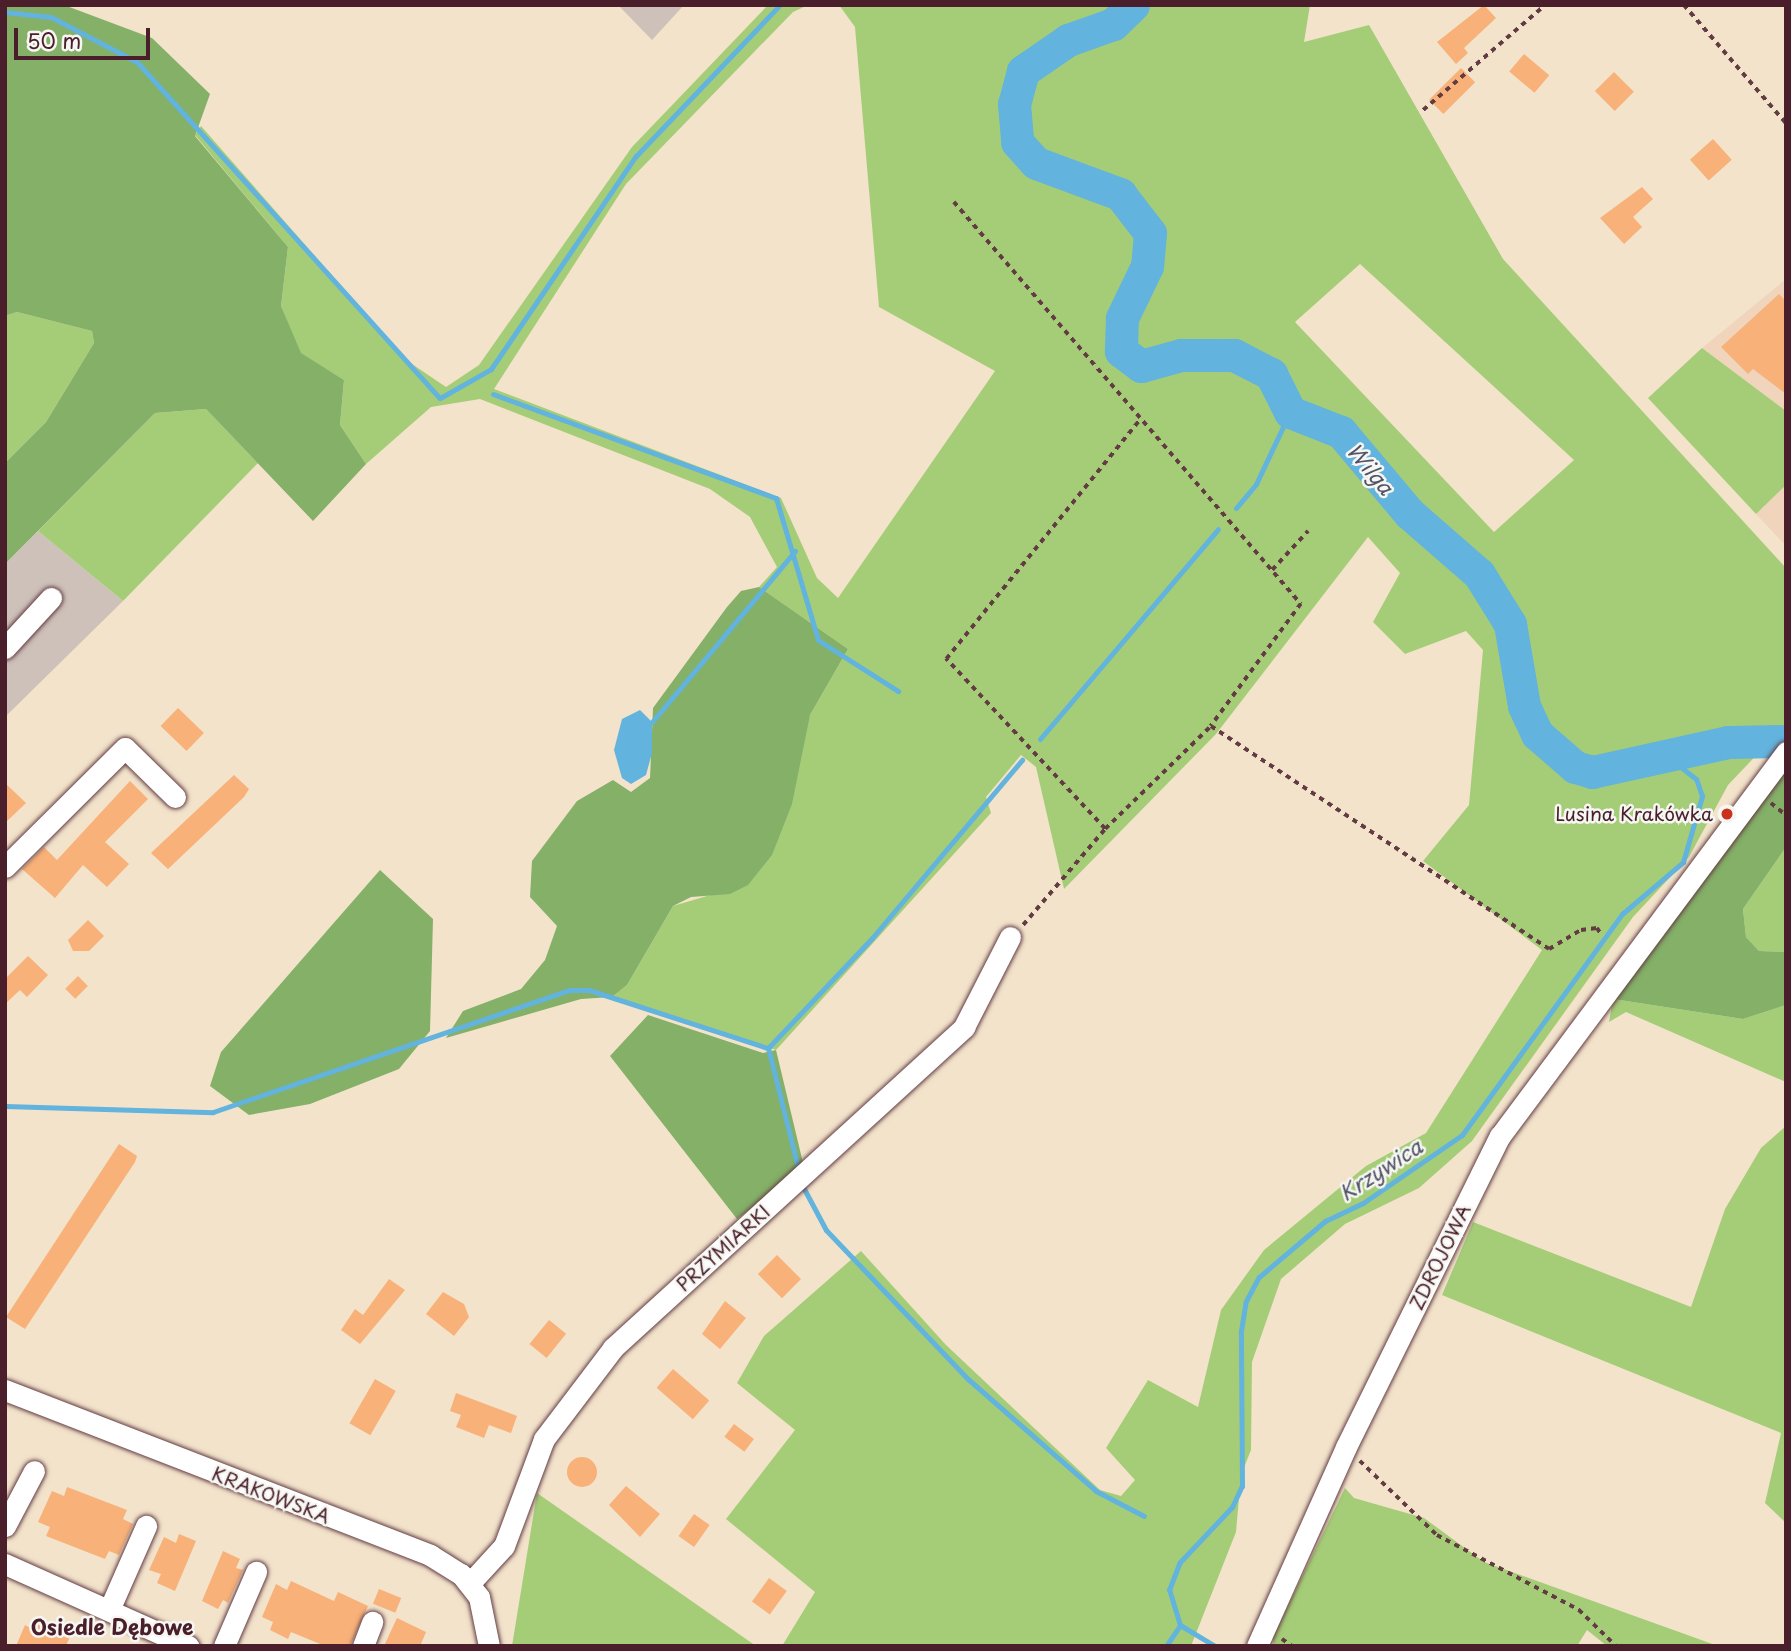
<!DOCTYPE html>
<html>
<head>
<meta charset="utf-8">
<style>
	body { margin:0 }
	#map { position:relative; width:1791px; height:1651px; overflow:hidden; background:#f3e3cb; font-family:"Playpen Sans",sans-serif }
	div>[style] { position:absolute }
	.built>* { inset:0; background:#f0d5bc }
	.industrial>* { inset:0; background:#cec1b9 }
	.green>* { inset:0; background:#a5cd78 }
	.forest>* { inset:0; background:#84b068 }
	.water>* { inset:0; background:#62b3dd }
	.stream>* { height:5px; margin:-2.5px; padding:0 2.5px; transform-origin:2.5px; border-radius:2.5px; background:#62b3dd }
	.river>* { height:33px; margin:-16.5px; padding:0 16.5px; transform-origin:16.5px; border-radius:16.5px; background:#62b3dd }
	.building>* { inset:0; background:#f7b179; transform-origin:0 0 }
	.round { border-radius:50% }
	.path>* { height:3.5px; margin-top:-1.75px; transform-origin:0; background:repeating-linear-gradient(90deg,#633c43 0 5px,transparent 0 10px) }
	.roads { filter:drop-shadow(0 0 2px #633c43) drop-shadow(0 0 2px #633c43) }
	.minor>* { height:21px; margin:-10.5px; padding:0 10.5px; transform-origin:10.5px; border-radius:10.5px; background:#fff }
	.dots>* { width:19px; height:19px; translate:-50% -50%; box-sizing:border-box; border:4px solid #f6f6f2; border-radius:50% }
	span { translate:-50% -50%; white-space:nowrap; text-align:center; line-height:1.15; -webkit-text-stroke:5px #f6f6f2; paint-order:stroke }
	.poi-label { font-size:19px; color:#4a1f2b }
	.right { translate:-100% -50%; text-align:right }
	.street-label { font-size:19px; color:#4a1f2b }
	.water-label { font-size:21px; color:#525369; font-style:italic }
	.neighbourhood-label { font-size:21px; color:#4a1f2b; font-weight:700 }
	.frame { position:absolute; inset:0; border:7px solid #4a1f2b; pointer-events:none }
	.scale { position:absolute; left:14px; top:28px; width:136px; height:32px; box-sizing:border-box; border:4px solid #4a1f2b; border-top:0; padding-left:9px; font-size:21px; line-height:24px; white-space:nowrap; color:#4a1f2b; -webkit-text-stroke:5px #f6f6f2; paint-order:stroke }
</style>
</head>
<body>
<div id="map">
	<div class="built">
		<i style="clip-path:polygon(1786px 279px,1786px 411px,1702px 348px)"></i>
		<i style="clip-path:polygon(1786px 485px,1786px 546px,1756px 514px)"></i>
	</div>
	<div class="industrial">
		<i style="clip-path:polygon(618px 5px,684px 5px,652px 40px)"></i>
		<i style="clip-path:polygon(38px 531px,123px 601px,5px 717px,5px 564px)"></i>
	</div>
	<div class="green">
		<i style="clip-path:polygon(evenodd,768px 5px,808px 5px,793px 12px,626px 184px,494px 389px,781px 498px,817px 578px,838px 598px,995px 371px,879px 307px,855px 27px,839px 5px,1310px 5px,1304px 42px,1369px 25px,1503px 259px,1786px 568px,1786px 724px,1728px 785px,1689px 857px,1633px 917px,1472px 1141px,1419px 1188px,1345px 1224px,1281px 1279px,1252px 1362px,1251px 1450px,1241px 1475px,1236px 1532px,1191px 1646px,782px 1646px,815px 1592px,726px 1519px,795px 1430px,737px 1383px,764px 1336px,861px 1251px,946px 1345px,1100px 1490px,1121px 1496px,1135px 1480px,1106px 1448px,1148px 1380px,1198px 1407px,1221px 1310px,1264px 1250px,1366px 1166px,1426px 1133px,1542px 950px,1423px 861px,1469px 805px,1483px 650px,1466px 631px,1405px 654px,1373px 622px,1400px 573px,1368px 537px,1216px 734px,1064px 889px,1036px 767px,1021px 755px,986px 797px,991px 813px,776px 1050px,612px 997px,627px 985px,673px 906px,748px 884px,810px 715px,848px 649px,759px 587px,777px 567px,750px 517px,710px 489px,480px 399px,431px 407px,366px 464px,340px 425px,344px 380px,300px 353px,281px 306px,288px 247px,195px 135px,201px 126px,406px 360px,446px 387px,479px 365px,632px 147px,768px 5px,1360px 264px,1574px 460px,1494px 532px,1295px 322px,1360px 264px)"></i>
		<i style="clip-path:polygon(17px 312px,92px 331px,94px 343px,46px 422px,5px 463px,5px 316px)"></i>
		<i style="clip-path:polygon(1702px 348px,1786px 411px,1786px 485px,1756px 514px,1648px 398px)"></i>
		<i style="clip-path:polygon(206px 409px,258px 463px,123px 601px,38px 531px,155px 413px)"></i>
		<i style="clip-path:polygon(1786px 847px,1786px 957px,1784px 952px,1759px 951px,1746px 937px,1743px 909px)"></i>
		<i style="clip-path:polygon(1613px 999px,1743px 1019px,1786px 1005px,1786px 1082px,1626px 1012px,1609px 1022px)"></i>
		<i style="clip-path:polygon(1786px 1126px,1786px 1523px,1765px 1503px,1781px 1433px,1442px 1295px,1473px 1222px,1691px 1307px,1725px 1209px,1761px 1148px)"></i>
		<i style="clip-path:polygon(1345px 1488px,1354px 1498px,1424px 1518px,1484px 1562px,1718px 1646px,1607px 1646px,1587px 1630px,1577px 1646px,1274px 1646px,1273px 1637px)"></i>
		<i style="clip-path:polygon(537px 1493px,756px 1646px,512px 1646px)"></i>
	</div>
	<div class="forest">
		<i style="clip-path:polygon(5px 5px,64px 5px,152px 38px,210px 94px,195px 136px,288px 247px,281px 306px,301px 353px,344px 380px,340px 425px,366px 464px,313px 521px,206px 409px,155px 413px,5px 564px,5px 463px,46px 422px,94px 343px,92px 331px,17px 312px,5px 316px)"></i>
		<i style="clip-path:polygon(759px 587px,848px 649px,810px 715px,792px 804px,772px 855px,748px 885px,730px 894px,691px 897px,673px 906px,627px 985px,612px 997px,581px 999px,446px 1038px,463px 1011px,521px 989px,545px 960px,557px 926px,530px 897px,532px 861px,577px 801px,613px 780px,631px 792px,650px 778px,653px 708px,727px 607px,741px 591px)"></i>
		<i style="clip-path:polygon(1786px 766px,1786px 847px,1743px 909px,1746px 937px,1759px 951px,1784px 952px,1786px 1005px,1743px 1019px,1613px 999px)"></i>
		<i style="clip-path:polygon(380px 870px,433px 919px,430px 1031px,399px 1069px,310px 1104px,249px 1115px,210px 1086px,221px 1052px)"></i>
		<i style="clip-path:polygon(648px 1015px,763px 1053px,776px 1050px,804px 1167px,737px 1219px,610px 1056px)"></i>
	</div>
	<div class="water">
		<i style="clip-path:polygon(640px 710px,652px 722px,652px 753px,646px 775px,631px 784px,622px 778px,614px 750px,622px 719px)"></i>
	</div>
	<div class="stream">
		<i style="left:5px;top:12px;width:46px;rotate:6.2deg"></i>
		<i style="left:51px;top:17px;width:97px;rotate:27.6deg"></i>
		<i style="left:137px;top:62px;width:452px;rotate:48deg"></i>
		<i style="left:440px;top:398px;width:59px;rotate:-29.6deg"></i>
		<i style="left:491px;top:369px;width:258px;rotate:-55.8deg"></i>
		<i style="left:636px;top:156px;width:209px;rotate:-46.4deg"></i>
		<i style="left:493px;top:394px;width:302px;rotate:20.2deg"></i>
		<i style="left:776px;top:498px;width:148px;rotate:73.5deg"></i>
		<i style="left:818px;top:640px;width:95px;rotate:32.5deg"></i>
		<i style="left:1236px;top:508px;width:31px;rotate:-50deg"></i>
		<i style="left:1256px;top:484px;width:80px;rotate:-64.7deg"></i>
		<i style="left:652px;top:722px;width:223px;rotate:-50.1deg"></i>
		<i style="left:1040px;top:739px;width:275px;rotate:-49.7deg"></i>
		<i style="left:5px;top:1106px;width:208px;rotate:1.7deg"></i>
		<i style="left:213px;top:1112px;width:377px;rotate:-18.9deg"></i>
		<i style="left:570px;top:990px;width:19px"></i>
		<i style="left:589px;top:990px;width:188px;rotate:18deg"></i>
		<i style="left:798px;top:1168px;width:124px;rotate:-104deg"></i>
		<i style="left:768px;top:1048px;width:151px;rotate:-46.6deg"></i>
		<i style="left:872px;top:938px;width:233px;rotate:-49.9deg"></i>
		<i style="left:802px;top:1185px;width:51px;rotate:61.9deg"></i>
		<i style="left:826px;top:1230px;width:206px;rotate:46.4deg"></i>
		<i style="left:968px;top:1379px;width:170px;rotate:41.2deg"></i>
		<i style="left:1096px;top:1491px;width:54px;rotate:27.5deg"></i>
		<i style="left:1180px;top:1625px;width:37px;rotate:-107deg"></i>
		<i style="left:1169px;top:1590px;width:30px;rotate:-69deg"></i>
		<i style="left:1180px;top:1562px;width:76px;rotate:-46.6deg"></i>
		<i style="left:1232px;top:1507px;width:23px;rotate:-65deg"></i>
		<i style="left:1242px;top:1486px;width:155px;rotate:-90.4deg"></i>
		<i style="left:1241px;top:1331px;width:30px;rotate:-81deg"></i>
		<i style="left:1246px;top:1301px;width:27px;rotate:-62deg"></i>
		<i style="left:1259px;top:1277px;width:87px;rotate:-40.3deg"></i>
		<i style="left:1325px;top:1221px;width:42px;rotate:-25.3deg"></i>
		<i style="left:1363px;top:1203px;width:120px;rotate:-34.5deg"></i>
		<i style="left:1462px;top:1135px;width:273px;rotate:-54.1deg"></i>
		<i style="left:1622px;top:914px;width:80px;rotate:-40.4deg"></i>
		<i style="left:1683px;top:862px;width:69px;rotate:-73.9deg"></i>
		<i style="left:1702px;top:796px;width:18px;rotate:-109deg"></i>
		<i style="left:1696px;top:779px;width:37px;rotate:-142deg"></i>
		<i style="left:1180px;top:1625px;width:41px;rotate:31deg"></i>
		<i style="left:1166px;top:1646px;width:25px;rotate:-56deg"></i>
	</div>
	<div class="river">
		<i style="left:1133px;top:5px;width:28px;rotate:136deg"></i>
		<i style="left:1113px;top:24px;width:48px;rotate:160.4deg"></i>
		<i style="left:1068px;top:40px;width:55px;rotate:145.4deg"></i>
		<i style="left:1023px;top:71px;width:34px;rotate:105deg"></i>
		<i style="left:1014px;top:104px;width:38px;rotate:85deg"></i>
		<i style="left:1017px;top:142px;width:28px;rotate:48deg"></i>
		<i style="left:1036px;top:163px;width:90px;rotate:20.3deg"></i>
		<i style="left:1120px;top:194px;width:49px;rotate:52.4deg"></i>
		<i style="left:1150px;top:233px;width:33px;rotate:95deg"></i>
		<i style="left:1147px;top:266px;width:58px;rotate:115.7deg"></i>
		<i style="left:1122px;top:318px;width:33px;rotate:92deg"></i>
		<i style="left:1121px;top:351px;width:25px;rotate:37deg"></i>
		<i style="left:1141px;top:366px;width:41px;rotate:-15.4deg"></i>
		<i style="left:1181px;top:355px;width:53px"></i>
		<i style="left:1234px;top:355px;width:42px;rotate:27.2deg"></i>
		<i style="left:1271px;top:374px;width:42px;rotate:63.4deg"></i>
		<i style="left:1290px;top:412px;width:55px;rotate:21.4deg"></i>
		<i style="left:1341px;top:432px;width:106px;rotate:50deg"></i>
		<i style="left:1409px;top:513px;width:93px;rotate:41.1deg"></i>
		<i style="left:1479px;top:574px;width:59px;rotate:58.2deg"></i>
		<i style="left:1510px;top:624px;width:83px;rotate:80.3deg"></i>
		<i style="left:1524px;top:706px;width:31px;rotate:65deg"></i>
		<i style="left:1537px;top:734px;width:50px;rotate:41deg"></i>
		<i style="left:1575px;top:767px;width:18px;rotate:16deg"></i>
		<i style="left:1592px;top:772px;width:140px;rotate:-12.4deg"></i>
		<i style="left:1729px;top:742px;width:57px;rotate:-1deg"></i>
	</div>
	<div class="building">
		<i style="clip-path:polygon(1484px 5px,1496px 18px,1464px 48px,1468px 53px,1456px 64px,1437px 42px)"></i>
		<i style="left:1524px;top:54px;width:33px;height:23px;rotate:40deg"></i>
		<i style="left:1461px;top:68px;width:20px;height:45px;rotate:45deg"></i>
		<i style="left:1614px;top:72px;width:28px;height:27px;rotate:45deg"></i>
		<i style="left:1713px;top:139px;width:28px;height:31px;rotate:48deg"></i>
		<i style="clip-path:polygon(1642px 187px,1653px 199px,1633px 217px,1642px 227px,1624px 244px,1600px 218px)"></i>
		<i style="clip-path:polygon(1779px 294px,1786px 301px,1786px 394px,1753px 369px,1748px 374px,1721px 347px)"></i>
		<i style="left:178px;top:708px;width:36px;height:25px;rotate:44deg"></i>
		<i style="clip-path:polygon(234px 775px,249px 789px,244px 797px,168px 869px,151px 853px)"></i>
		<i style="clip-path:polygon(130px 781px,148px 799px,105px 842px,129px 864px,107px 887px,83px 865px,55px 898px,22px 869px,44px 847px,57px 860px)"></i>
		<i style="clip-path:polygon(5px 783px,26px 803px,5px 823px)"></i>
		<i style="clip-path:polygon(88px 920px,104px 936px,89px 951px,73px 951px,68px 940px)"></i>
		<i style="clip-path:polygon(28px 956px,48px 975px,27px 997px,20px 990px,5px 1004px,5px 979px)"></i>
		<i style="left:78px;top:976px;width:14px;height:18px;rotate:45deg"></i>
		<i style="clip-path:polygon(119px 1144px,137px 1156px,135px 1162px,25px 1329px,6px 1317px)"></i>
		<i style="left:777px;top:1255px;width:34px;height:27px;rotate:45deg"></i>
		<i style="clip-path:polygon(389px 1279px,405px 1290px,360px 1344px,341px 1330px,355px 1309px,363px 1315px)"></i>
		<i style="clip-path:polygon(443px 1292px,464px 1304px,469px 1317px,454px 1336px,426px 1314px)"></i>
		<i style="clip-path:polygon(725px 1301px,746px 1318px,720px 1349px,702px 1334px)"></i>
		<i style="left:549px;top:1320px;width:22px;height:31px;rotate:39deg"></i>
		<i style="left:673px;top:1369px;width:48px;height:25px;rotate:41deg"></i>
		<i style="left:375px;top:1379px;width:24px;height:51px;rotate:30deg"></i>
		<i style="clip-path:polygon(456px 1393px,517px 1416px,511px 1433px,489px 1425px,484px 1438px,456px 1427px,461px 1415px,450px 1411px)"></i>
		<i style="left:734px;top:1424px;width:25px;height:16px;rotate:37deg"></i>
		<i class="round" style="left:567px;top:1457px;width:30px;height:30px"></i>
		<i style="clip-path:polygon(626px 1486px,660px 1514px,640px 1537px,609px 1505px)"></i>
		<i style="clip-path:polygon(67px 1487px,127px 1510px,123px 1519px,133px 1524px,119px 1555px,109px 1551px,105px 1559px,46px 1536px,50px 1527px,38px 1522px,52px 1491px,64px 1496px)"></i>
		<i style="left:694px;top:1514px;width:19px;height:27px;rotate:35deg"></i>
		<i style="clip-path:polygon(179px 1534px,196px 1541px,175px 1591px,157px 1583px,161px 1574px,149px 1570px,164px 1537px,176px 1543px)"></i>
		<i style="clip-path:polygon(223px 1551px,240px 1559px,236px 1568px,243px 1570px,228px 1603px,223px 1600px,218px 1609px,202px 1601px)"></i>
		<i style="left:769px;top:1578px;width:22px;height:29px;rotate:36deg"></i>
		<i style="clip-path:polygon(291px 1581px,334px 1601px,338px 1592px,368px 1606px,350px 1646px,325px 1646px,291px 1632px,288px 1639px,270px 1630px,273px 1622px,262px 1617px,276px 1584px,287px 1590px)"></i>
		<i style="left:379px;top:1589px;width:24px;height:16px;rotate:22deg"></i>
		<i style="clip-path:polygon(39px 1618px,71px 1634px,66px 1646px,16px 1646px,25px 1625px,34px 1630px)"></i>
		<i style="clip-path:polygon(397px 1618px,426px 1632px,420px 1646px,384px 1646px)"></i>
	</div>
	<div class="path">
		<i style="left:1684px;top:5px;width:156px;rotate:49.2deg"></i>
		<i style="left:1423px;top:110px;width:161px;rotate:-40.7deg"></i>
		<i style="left:954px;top:202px;width:531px;rotate:49.2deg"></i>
		<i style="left:1301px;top:604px;width:152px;rotate:126.4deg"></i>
		<i style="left:1272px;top:570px;width:53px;rotate:-47.3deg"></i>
		<i style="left:1771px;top:803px;width:19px;rotate:39deg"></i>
		<i style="left:1105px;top:829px;width:233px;rotate:-133.1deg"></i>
		<i style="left:946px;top:659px;width:310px;rotate:-51deg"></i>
		<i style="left:1023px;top:925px;width:126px;rotate:-49.5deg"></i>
		<i style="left:1105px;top:829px;width:148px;rotate:-44.2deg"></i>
		<i style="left:1211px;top:726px;width:405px;rotate:33.4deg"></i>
		<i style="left:1549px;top:949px;width:37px;rotate:-31deg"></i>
		<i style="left:1581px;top:930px;width:16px;rotate:-7deg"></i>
		<i style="left:1597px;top:928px;width:7px;rotate:56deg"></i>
		<i style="left:1360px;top:1461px;width:107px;rotate:43.9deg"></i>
		<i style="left:1437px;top:1535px;width:161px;rotate:27.8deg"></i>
		<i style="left:1579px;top:1610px;width:52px;rotate:44.2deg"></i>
		<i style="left:1282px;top:1639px;width:12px;rotate:35deg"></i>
	</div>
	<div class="roads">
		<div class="minor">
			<i style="left:5px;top:648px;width:68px;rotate:-47.4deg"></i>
			<i style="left:5px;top:867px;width:169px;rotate:-44.8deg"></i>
			<i style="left:125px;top:748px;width:70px;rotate:44.4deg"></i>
			<i style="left:5px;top:1390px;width:456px;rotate:21.2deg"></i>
			<i style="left:430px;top:1555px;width:36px;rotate:32deg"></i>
			<i style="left:461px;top:1574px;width:29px;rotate:52deg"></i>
			<i style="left:479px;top:1597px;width:50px;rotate:78.5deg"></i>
			<i style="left:5px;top:1526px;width:62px;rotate:-62.2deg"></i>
			<i style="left:5px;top:1564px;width:201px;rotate:24.1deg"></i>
			<i style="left:470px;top:1583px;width:50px;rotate:-47.4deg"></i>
			<i style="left:504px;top:1546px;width:114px;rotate:-69.5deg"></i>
			<i style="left:544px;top:1439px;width:114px;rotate:-52.8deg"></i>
			<i style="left:613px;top:1348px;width:476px;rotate:-42.4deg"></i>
			<i style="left:964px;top:1027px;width:101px;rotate:-62.9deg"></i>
			<i style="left:109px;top:1610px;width:92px;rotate:-66.2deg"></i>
			<i style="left:224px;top:1646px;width:81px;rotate:-66.6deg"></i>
			<i style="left:363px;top:1646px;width:26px;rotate:-69deg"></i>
			<i style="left:1257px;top:1646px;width:218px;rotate:-65.9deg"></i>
			<i style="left:1346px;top:1447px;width:347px;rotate:-63.7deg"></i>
			<i style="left:1500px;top:1136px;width:479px;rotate:-53.3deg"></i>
		</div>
	</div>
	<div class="dots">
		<i style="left:1727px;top:814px;background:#c8321e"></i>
	</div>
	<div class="poi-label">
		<span class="right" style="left:1713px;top:814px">Lusina Krakówka</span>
	</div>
	<div class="street-label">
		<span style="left:723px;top:1248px;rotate:-42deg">PRZYMIARKI</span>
		<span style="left:1440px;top:1257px;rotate:-64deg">ZDROJOWA</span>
		<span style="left:271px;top:1495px;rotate:21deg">KRAKOWSKA</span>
	</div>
	<div class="water-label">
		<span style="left:1371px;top:468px;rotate:50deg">Wilga</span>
		<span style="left:1380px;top:1169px;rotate:-33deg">Krzywica</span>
	</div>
	<div class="neighbourhood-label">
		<span style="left:112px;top:1626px">Osiedle Dębowe</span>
	</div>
	<div class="frame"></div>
	<div class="scale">50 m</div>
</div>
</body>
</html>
